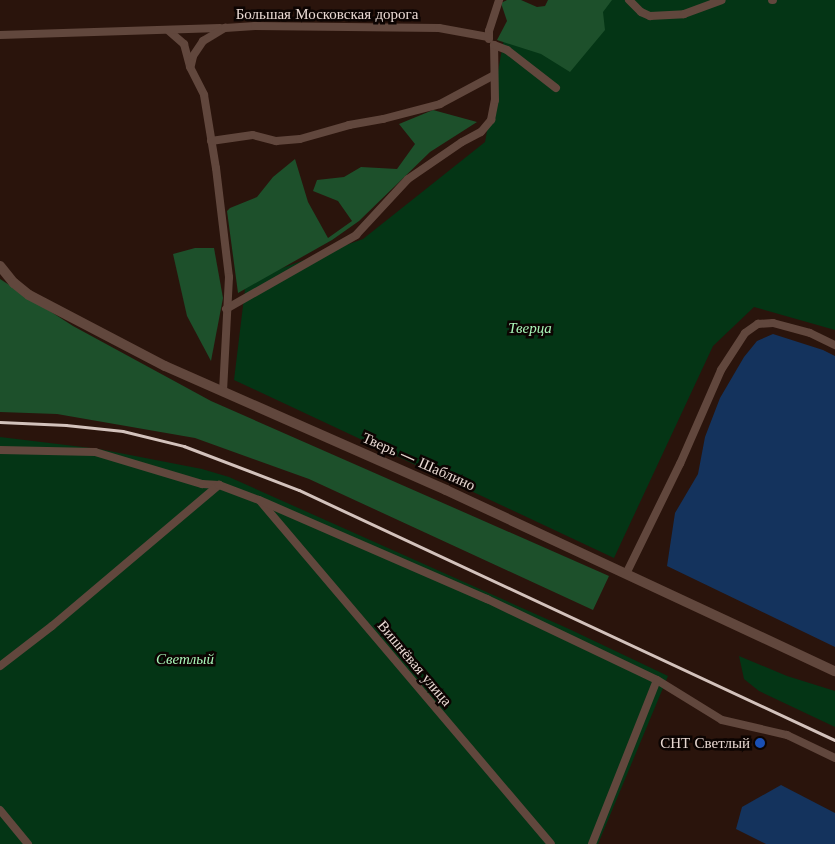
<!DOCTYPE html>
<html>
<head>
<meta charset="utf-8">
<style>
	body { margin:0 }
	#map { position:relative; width:835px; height:844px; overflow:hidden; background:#2a140c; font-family:"Libre Baskerville",serif }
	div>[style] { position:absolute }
	.green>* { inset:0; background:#043515 }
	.forest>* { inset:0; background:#1d502b }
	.water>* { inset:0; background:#14335d }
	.minor>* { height:8px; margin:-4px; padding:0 4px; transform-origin:4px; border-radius:4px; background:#61473d }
	.tertiary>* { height:10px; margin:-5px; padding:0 5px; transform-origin:5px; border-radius:5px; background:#61473d }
	.rail>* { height:2.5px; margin:-1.25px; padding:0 1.25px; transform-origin:1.25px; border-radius:1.25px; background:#d3c2bc }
	.dots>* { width:14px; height:14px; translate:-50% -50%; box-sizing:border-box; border:2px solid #0c0402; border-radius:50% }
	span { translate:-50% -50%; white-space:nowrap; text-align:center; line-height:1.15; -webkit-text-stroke:5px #0c0402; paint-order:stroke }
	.street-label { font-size:15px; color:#e9d9d3 }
	.park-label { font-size:15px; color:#a9f5b8; font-style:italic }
	.poi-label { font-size:15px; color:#e9d9d3 }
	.right { translate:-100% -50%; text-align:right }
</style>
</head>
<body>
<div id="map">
	<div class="green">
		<i style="clip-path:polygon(586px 0,835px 0,835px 330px,754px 307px,713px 346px,614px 558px,234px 380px,246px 281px,363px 239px,485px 142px,505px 33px)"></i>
		<i style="clip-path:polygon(0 437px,99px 449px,202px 469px,229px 477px,569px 629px,668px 676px,598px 844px,0 844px)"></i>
		<i style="clip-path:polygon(739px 656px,787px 676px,835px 691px,835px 727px,759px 691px,744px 679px)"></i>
	</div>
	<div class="forest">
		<i style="clip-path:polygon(507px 0,521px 0,537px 7px,545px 6px,548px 0,612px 0,603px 12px,605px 30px,570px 72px,541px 54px,497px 40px,507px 21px,501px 3px)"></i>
		<i style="clip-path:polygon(433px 110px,477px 122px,430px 152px,359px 221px,332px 240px,238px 293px,227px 211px,230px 208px,257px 197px,273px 177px,295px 159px,308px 202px,328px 238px,352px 221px,338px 201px,313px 191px,317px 180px,344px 177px,361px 167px,397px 169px,415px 144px,399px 124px)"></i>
		<i style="clip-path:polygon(195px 248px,214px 248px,223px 298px,211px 361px,187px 316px,173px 254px)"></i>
		<i style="clip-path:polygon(0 279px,73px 326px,211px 401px,609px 576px,593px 610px,309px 479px,195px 438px,57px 414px,0 412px)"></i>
	</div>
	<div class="water">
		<i style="clip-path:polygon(773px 334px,823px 350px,835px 356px,835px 647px,667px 566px,675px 513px,698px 474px,705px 437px,720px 398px,744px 357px,757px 341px)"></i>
		<i style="clip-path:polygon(781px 785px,835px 813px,835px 844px,766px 844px,736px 829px,742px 807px)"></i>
	</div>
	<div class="minor">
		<i style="left:629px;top:0;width:17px;rotate:45deg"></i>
		<i style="left:641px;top:12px;width:10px;rotate:24deg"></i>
		<i style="left:650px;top:16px;width:34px;rotate:-3deg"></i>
		<i style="left:684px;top:14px;width:40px;rotate:-20.2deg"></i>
		<i style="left:772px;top:0;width:1px"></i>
		<i style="left:169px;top:31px;width:20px;rotate:41deg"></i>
		<i style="left:184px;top:44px;width:24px;rotate:75deg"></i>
		<i style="left:190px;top:67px;width:31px;rotate:63deg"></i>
		<i style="left:204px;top:95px;width:74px;rotate:80.7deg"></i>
		<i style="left:216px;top:168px;width:110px;rotate:83.2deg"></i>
		<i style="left:229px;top:277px;width:114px;rotate:93deg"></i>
		<i style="left:0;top:35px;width:220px;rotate:-1.8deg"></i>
		<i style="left:489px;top:39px;width:8px;rotate:-90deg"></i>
		<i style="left:489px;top:31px;width:33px;rotate:-72deg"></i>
		<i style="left:191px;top:65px;width:9px;rotate:-77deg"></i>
		<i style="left:193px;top:56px;width:18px;rotate:-56deg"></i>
		<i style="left:203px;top:41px;width:26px;rotate:-31deg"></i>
		<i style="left:225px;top:28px;width:30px;rotate:-4deg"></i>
		<i style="left:255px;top:26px;width:184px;rotate:0.6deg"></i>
		<i style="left:439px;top:28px;width:50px;rotate:10.4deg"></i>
		<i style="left:211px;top:141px;width:42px;rotate:-8.1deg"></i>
		<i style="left:253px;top:135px;width:24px;rotate:15deg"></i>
		<i style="left:276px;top:141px;width:24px;rotate:-5deg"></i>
		<i style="left:300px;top:139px;width:51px;rotate:-15.9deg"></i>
		<i style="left:349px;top:125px;width:35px;rotate:-10deg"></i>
		<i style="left:383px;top:119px;width:59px;rotate:-14.7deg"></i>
		<i style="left:440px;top:104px;width:61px;rotate:-28.2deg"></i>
		<i style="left:226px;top:309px;width:150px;rotate:-29.6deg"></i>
		<i style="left:356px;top:235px;width:76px;rotate:-47.1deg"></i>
		<i style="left:408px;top:179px;width:65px;rotate:-34.4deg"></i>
		<i style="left:462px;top:142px;width:21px;rotate:-28deg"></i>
		<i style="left:481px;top:132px;width:16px;rotate:-50deg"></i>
		<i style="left:491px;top:120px;width:20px;rotate:-79deg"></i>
		<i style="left:495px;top:100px;width:55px;rotate:-91deg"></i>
		<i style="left:494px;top:45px;width:14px;rotate:21deg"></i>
		<i style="left:507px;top:50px;width:62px;rotate:37.8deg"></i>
		<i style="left:0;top:450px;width:95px;rotate:1.2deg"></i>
		<i style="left:95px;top:452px;width:112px;rotate:16.7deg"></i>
		<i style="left:202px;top:484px;width:17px;rotate:3deg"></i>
		<i style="left:261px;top:502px;width:448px;rotate:49.7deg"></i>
		<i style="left:626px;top:574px;width:123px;rotate:-63.9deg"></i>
		<i style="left:680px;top:464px;width:103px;rotate:-66.4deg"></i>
		<i style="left:721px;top:370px;width:44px;rotate:-57deg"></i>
		<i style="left:745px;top:333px;width:16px;rotate:-35deg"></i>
		<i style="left:758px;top:324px;width:15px;rotate:-4deg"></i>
		<i style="left:773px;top:323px;width:38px;rotate:15deg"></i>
		<i style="left:810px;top:333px;width:28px;rotate:26deg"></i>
		<i style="left:0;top:666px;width:66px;rotate:-37.6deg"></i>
		<i style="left:52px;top:626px;width:219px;rotate:-40.2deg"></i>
		<i style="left:219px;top:485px;width:43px;rotate:20.6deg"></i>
		<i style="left:259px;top:500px;width:249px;rotate:23.5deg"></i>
		<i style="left:487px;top:599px;width:188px;rotate:25.5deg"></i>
		<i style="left:657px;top:680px;width:76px;rotate:31.6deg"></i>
		<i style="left:722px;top:720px;width:67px;rotate:13deg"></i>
		<i style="left:787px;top:735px;width:53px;rotate:25.6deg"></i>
		<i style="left:0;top:810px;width:44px;rotate:50.5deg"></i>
		<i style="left:592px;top:844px;width:176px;rotate:-68.4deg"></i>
	</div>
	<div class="tertiary">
		<i style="left:0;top:266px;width:22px;rotate:51deg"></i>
		<i style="left:14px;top:283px;width:19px;rotate:39deg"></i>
		<i style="left:29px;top:295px;width:153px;rotate:27.6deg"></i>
		<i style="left:165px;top:366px;width:307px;rotate:23.8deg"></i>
		<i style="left:446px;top:490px;width:429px;rotate:25deg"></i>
	</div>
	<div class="rail">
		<i style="left:0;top:422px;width:66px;rotate:2.6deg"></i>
		<i style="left:66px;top:425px;width:57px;rotate:6deg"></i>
		<i style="left:123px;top:431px;width:63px;rotate:13.8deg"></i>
		<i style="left:184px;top:446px;width:123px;rotate:20.9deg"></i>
		<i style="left:299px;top:490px;width:591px;rotate:25.01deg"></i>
	</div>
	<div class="dots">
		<i style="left:760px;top:743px;background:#1a4fb4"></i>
	</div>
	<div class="street-label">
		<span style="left:327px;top:14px">Большая Московская дорога</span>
		<span style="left:419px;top:461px;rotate:24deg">Тверь — Шаблино</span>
		<span style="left:415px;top:663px;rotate:50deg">Вишнёвая улица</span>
	</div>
	<div class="park-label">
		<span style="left:530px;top:328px">Тверца</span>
		<span style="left:185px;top:659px">Светлый</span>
	</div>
	<div class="poi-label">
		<span class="right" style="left:750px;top:743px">СНТ Светлый</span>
	</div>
</div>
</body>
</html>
